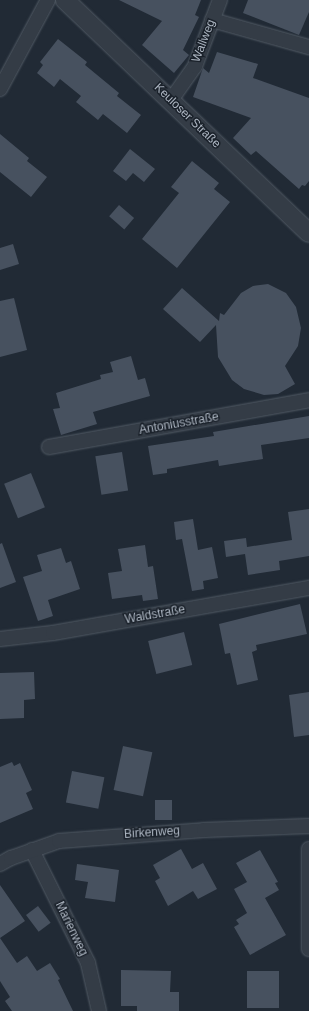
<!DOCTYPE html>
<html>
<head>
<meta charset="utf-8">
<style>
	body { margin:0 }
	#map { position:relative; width:309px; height:1011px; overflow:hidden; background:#212a35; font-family:Arial,sans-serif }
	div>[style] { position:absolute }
	.building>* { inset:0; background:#47515f; transform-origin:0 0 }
	.roads { filter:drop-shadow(0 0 1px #515a64) drop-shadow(0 0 1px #515a64) }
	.minor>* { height:14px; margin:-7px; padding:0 7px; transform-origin:7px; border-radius:7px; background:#343c46 }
	.tertiary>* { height:18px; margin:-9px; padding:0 9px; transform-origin:9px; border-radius:9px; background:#343c46 }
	span { translate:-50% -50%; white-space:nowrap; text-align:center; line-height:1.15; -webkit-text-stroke:3px #1a212a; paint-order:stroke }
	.street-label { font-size:12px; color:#aeb7c3 }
</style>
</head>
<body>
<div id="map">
	<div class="building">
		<i style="clip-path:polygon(119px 0,201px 0,195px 15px,199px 17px,183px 50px,189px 55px,174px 73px,142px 45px,162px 21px)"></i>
		<i style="clip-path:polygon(248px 0,309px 0,309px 12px,299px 35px,243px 13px)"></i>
		<i style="clip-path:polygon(58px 39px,87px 62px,85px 65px,119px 93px,117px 96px,141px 115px,127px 133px,103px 114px,98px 120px,76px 102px,81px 96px,60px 79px,54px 87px,37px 73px,43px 65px,40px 62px)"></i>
		<i style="clip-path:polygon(217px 52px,258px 64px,253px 78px,309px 98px,309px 181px,305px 186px,302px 185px,299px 189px,256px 151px,251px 155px,233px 138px,251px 118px,193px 97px,203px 68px,209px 73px)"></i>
		<i style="clip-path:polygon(0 134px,29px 158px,27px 161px,47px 177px,31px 197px,0 172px)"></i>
		<i style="clip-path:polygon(130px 149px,155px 169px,144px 182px,133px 173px,126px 181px,113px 171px)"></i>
		<i style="clip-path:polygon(192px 161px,219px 183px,214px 189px,230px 202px,177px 268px,142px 239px,179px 193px,171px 187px)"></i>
		<i style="left:119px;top:205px;width:20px;height:15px;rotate:41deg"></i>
		<i style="clip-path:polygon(13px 244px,19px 264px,0 270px,0 248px)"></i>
		<i style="clip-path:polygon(268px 284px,286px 293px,296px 307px,301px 328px,298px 346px,285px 366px,295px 384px,278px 394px,264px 395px,244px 389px,232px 380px,218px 357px,216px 325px,200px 342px,163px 309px,182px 288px,219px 321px,220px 313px,224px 315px,241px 293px,253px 286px)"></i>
		<i style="clip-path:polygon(14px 298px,27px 350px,0 357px,0 301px)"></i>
		<i style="clip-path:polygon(131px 356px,138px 380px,145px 378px,150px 396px,93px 412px,97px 424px,61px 435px,53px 409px,60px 408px,56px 393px,101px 379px,100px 375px,113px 372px,110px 362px)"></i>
		<i style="clip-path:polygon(309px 416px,309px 438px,261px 445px,263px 459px,219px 466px,218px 460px,167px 469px,167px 473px,153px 475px,148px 446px,214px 436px,213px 432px)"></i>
		<i style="left:122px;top:452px;width:39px;height:27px;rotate:81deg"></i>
		<i style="left:31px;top:473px;width:37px;height:29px;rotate:68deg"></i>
		<i style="clip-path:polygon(309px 509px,309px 556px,279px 561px,280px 570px,248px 575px,245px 554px,226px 557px,224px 541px,246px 538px,247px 547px,292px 540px,288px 512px)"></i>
		<i style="clip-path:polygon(193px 519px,198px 550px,212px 547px,218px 578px,203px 581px,204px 589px,192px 591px,182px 539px,176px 540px,174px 522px)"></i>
		<i style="clip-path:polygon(2px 543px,16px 582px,0 588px,0 544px)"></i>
		<i style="clip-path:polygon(145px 545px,148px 567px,153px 566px,158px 599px,143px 601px,142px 595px,112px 599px,108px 573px,122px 571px,118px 549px)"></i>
		<i style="clip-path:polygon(61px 548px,66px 563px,71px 561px,80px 589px,48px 600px,53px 616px,38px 621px,23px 577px,42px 571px,37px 555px)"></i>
		<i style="clip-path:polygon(300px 604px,307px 634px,256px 645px,257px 650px,252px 652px,258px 680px,237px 685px,230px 653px,225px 654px,219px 624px)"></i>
		<i style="left:184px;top:632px;width:34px;height:37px;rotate:76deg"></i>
		<i style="clip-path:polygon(34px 672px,35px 699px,24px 700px,24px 718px,0 719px,0 673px)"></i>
		<i style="clip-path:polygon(309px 692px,309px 735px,294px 737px,289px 695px)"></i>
		<i style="left:123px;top:746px;width:30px;height:45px;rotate:12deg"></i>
		<i style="clip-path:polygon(12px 762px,14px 766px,20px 763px,32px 790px,26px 793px,33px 809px,0 823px,0 767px)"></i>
		<i style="left:72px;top:771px;width:33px;height:32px;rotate:11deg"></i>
		<i style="left:155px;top:800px;width:17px;height:20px"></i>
		<i style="clip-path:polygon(181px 849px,192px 869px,203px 863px,217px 889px,198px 899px,193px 891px,168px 906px,155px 881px,160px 878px,153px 865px)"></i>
		<i style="clip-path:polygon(260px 850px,278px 882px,275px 883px,279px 890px,265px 898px,286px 935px,250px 955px,234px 927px,239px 924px,236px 920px,247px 913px,234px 889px,247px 882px,236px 863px)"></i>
		<i style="clip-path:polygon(77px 864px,119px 870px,115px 902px,85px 898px,88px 882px,75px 880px)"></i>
		<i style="clip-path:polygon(0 885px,25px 921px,0 938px,17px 963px,27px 956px,37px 971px,50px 963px,60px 979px,58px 980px,73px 1011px,12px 1011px,5px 1001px,10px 997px,0 981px)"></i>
		<i style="left:38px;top:906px;width:21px;height:15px;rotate:53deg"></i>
		<i style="clip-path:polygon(121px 970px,171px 971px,170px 992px,179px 992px,179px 1011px,137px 1011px,137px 1006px,121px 1006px)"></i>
		<i style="left:247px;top:971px;width:32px;height:37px"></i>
	</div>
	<div class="roads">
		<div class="minor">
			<i style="left:212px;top:20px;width:101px;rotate:15.6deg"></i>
			<i style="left:0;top:89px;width:101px;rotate:-61.7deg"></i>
			<i style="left:171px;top:100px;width:42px;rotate:-54.8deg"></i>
			<i style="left:195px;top:66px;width:71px;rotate:-69.3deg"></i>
			<i style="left:49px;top:447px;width:264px;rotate:-10.2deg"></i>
			<i style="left:0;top:639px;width:53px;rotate:-6.5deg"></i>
			<i style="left:53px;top:633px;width:260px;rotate:-10deg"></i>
			<i style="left:309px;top:849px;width:100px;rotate:90deg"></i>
			<i style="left:32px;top:850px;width:126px;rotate:63.6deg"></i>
			<i style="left:88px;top:963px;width:49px;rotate:77.1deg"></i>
			<i style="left:0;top:864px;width:13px;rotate:-29deg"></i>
			<i style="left:11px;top:858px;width:51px;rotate:-19.5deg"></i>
			<i style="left:59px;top:841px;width:145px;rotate:-4.3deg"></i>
			<i style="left:204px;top:830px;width:105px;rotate:-2.2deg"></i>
		</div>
		<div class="tertiary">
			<i style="left:65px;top:0;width:337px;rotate:43.7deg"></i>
		</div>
	</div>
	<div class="street-label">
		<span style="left:204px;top:41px;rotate:-69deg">Wallweg</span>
		<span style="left:187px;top:116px;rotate:44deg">Keuloser Straße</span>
		<span style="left:179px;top:424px;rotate:-10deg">Antoniusstraße</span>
		<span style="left:155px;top:615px;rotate:-10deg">Waldstraße</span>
		<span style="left:152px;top:833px;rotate:-4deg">Birkenweg</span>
		<span style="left:71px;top:929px;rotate:64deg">Marienweg</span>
	</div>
</div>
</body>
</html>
